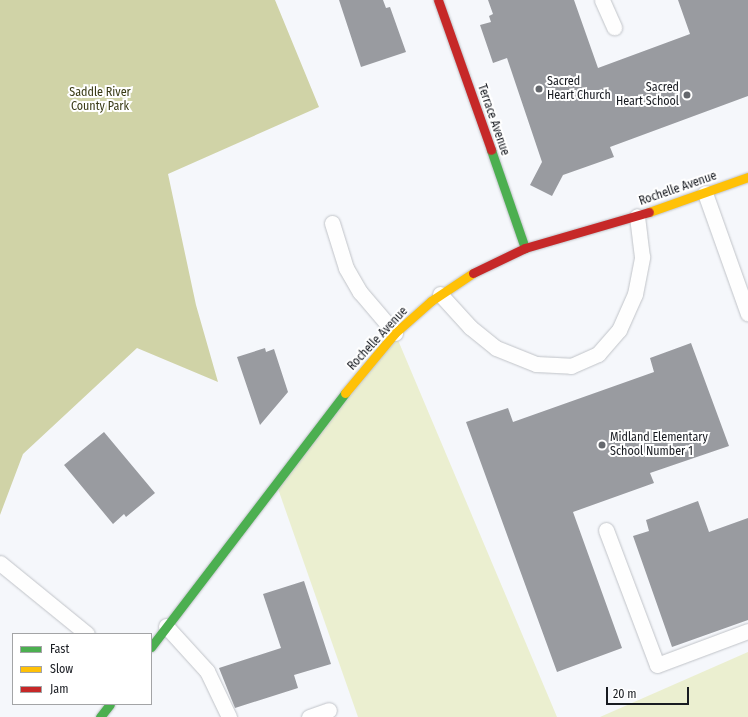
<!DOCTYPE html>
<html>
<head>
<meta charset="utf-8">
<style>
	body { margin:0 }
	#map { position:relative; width:748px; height:717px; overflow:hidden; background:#f5f7fb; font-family:"Fira Sans Condensed",sans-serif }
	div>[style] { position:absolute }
	.green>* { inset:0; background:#ebefd0 }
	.forest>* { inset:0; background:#d0d3a7 }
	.building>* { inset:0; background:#999ba0 }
	.roads { filter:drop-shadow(0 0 1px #c0c3c8) drop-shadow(0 0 1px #c0c3c8) }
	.lane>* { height:15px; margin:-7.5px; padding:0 7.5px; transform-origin:7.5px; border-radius:7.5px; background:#fefefe }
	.fast>* { height:9px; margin:-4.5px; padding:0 4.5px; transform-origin:4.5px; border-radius:4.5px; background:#4caf50 }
	.slow>* { height:9px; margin:-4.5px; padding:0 4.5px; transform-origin:4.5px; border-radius:4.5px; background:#ffc107 }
	.jam>* { height:9px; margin:-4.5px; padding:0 4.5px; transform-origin:4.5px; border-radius:4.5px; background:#c62828 }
	.dots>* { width:11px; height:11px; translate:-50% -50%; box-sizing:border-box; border:2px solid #fff; border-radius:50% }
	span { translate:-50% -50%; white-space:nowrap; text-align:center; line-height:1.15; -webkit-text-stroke:4px #fff; paint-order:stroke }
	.poi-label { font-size:12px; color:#181b21 }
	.left { translate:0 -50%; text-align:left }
	.right { translate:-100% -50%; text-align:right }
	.park-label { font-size:12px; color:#3a3b17 }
	.street-label { font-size:12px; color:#181b21 }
	.legend { position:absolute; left:12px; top:633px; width:140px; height:72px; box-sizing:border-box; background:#fff; border:1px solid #a3a4a6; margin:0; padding:5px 7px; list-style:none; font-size:12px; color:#181b21 }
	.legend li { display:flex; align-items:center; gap:8px; height:20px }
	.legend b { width:20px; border:1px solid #a3a4a6 }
	.scale { position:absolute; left:606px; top:687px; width:83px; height:18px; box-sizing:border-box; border:2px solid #181b21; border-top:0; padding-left:5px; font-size:12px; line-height:14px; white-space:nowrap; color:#181b21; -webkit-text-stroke:3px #fff; paint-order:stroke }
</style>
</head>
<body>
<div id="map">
	<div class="green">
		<i style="clip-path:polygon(395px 333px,557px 717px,358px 717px,276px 483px)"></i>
		<i style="clip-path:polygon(748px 652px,748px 717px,600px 717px)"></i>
	</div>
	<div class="forest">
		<i style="clip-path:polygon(0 0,275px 0,319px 107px,168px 174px,196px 305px,218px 382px,137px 348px,23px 454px,0 515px)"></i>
	</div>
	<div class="building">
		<i style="clip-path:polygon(339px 0,383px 0,386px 8px,390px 7px,406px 52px,361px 67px)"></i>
		<i style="clip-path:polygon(488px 0,574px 0,598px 68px,690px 34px,678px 0,748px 0,748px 96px,610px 147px,614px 157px,563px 175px,552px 196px,530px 185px,542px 162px,507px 58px,493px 63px,480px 25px,491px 22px,489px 16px,493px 14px)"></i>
		<i style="clip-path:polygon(691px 343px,729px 446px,650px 473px,654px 483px,573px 512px,622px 648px,557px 672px,466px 422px,508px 408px,513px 422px,654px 372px,650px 358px)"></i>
		<i style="clip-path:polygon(265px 348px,266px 352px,274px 349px,288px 392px,260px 425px,237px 357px)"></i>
		<i style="clip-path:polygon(104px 432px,155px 493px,126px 517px,124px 514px,113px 524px,64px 465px)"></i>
		<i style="clip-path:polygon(698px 501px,709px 532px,748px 518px,748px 620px,672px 647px,633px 536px,649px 531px,646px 520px)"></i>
		<i style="clip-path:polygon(304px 581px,331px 664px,294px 675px,298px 688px,235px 708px,219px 668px,281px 648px,263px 594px)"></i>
	</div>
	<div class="roads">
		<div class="lane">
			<i style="left:602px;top:0;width:30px;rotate:66deg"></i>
			<i style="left:705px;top:193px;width:128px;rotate:70.4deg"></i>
			<i style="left:332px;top:223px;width:47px;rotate:72.7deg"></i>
			<i style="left:346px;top:268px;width:28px;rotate:60deg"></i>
			<i style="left:360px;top:292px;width:54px;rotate:49.5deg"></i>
			<i style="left:440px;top:294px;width:45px;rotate:47.7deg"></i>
			<i style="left:470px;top:327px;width:33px;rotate:39deg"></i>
			<i style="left:496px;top:348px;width:43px;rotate:21.8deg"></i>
			<i style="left:536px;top:364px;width:35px;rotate:3deg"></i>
			<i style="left:571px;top:366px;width:30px;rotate:-24deg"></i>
			<i style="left:598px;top:354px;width:32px;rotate:-49deg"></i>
			<i style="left:619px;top:330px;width:39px;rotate:-66deg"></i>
			<i style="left:635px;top:294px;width:38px;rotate:-79deg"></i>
			<i style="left:642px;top:257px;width:41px;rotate:-97deg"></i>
			<i style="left:606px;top:530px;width:144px;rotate:69.3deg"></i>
			<i style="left:657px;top:665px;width:97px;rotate:-20.5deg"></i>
			<i style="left:0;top:563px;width:112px;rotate:39.2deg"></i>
			<i style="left:166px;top:626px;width:61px;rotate:47.7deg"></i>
			<i style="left:207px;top:671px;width:51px;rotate:64.4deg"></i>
			<i style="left:309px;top:717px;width:21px;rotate:-19deg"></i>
		</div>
		<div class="fast">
			<i style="left:491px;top:150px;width:104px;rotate:70.9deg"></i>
			<i style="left:151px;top:647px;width:320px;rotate:-52.6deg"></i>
			<i style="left:100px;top:717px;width:16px;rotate:-52deg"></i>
		</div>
		<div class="slow">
			<i style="left:649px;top:212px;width:105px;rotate:-19.5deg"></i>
			<i style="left:345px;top:393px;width:78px;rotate:-50.2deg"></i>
			<i style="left:395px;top:333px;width:48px;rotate:-41.6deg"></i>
			<i style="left:431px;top:301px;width:50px;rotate:-33.7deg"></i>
		</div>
		<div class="jam">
			<i style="left:438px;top:0;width:159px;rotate:70.5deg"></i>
			<i style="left:473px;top:273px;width:58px;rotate:-25.7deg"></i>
			<i style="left:525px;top:248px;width:129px;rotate:-16.2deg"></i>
		</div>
	</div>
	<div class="dots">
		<i style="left:539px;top:89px;background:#65686d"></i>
		<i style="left:687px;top:95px;background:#65686d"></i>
		<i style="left:602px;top:445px;background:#65686d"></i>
	</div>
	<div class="poi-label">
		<span class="left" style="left:547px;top:89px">Sacred<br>Heart Church</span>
		<span class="right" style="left:679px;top:95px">Sacred<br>Heart School</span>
		<span class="left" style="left:610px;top:445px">Midland Elementary<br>School Number 1</span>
	</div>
	<div class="park-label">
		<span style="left:100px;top:100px">Saddle River<br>County Park</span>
	</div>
	<div class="street-label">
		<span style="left:493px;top:120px;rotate:71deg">Terrace Avenue</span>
		<span style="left:678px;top:189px;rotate:-19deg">Rochelle Avenue</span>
		<span style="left:378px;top:339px;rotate:-47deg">Rochelle Avenue</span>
	</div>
	<ul class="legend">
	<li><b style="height:5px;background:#4caf50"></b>Fast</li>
	<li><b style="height:5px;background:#ffc107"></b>Slow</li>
	<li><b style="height:5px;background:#c62828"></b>Jam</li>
	</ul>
	<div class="scale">20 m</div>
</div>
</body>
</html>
